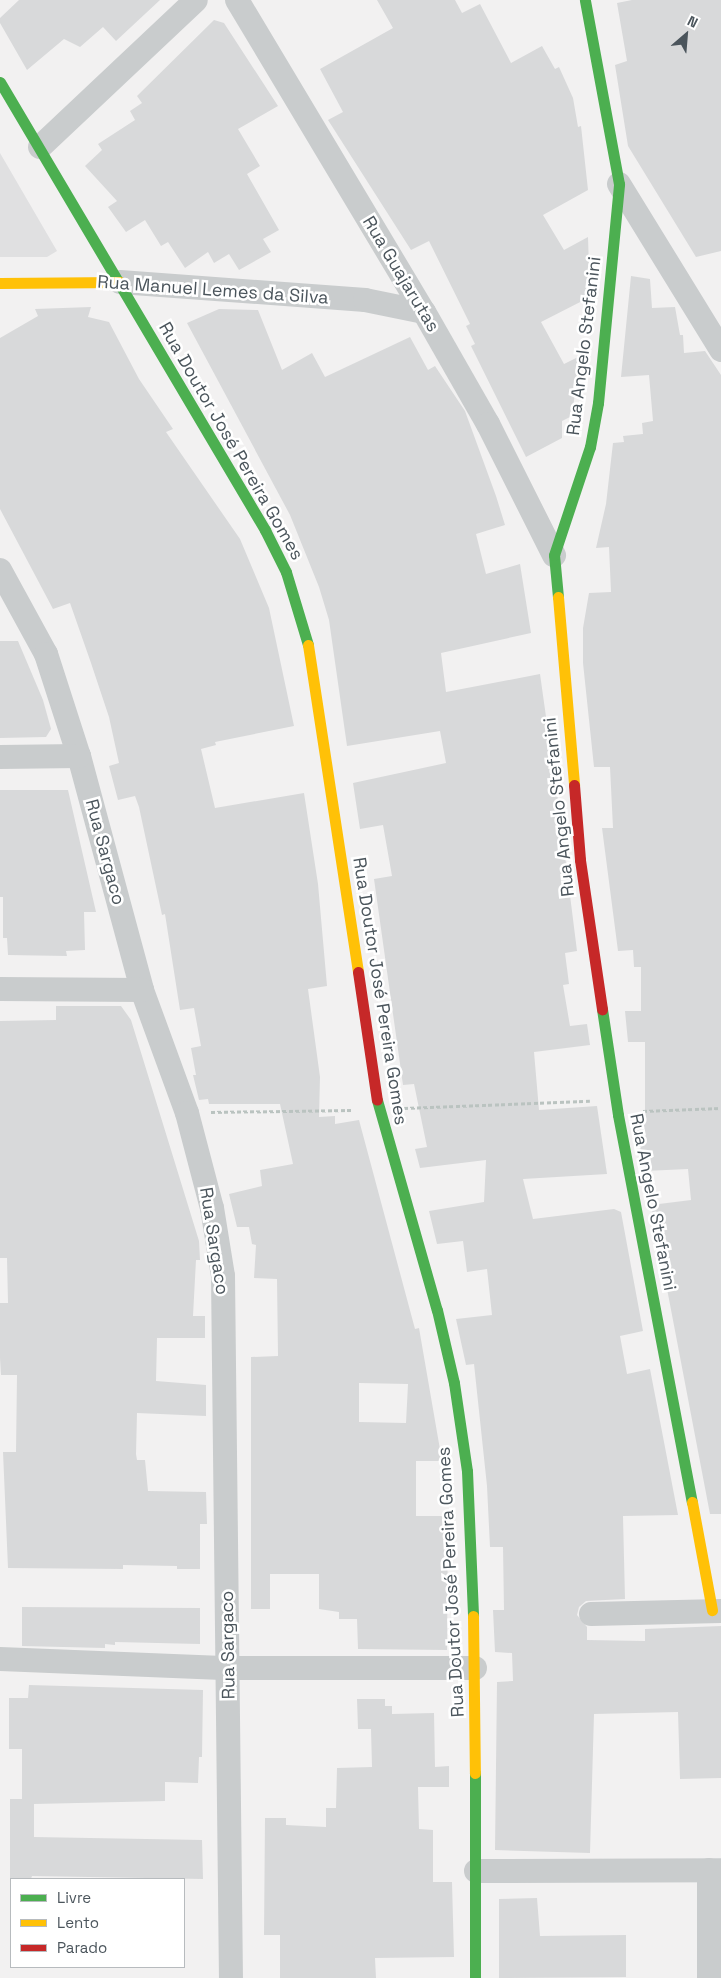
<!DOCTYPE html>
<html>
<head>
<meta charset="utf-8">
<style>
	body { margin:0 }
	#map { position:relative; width:721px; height:1978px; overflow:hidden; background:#f2f1f1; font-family:"Space Grotesk",sans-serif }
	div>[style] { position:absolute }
	.education>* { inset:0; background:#e0e0e1 }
	.building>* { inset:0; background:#d8d9da }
	.path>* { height:3px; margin-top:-1.5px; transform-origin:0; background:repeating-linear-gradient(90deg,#bac3c0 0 4px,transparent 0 6.5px) }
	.street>* { height:24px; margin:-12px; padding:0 12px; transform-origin:12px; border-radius:12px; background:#c9cccd }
	.fast>* { height:11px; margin:-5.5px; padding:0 5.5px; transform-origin:5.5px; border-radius:5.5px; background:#4caf50 }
	.slow>* { height:11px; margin:-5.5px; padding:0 5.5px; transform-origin:5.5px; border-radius:5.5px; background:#ffc107 }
	.jam>* { height:11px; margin:-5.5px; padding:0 5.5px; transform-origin:5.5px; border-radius:5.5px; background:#c62828 }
	span { translate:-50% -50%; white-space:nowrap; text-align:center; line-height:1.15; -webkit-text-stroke:5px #fff; paint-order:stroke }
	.street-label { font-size:18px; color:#4b555c }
	.legend { position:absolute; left:10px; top:1878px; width:175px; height:90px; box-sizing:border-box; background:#fff; border:1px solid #b7bbbe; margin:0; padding:6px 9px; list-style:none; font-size:15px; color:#4b555c }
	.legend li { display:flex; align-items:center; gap:10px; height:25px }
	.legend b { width:25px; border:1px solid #b7bbbe }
	.north { position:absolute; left:661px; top:10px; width:50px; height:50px; -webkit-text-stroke:4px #fff; paint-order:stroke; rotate:27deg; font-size:14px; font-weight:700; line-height:20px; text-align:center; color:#4b555c }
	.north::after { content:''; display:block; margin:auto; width:18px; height:22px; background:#4b555c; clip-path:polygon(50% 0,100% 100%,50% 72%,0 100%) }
</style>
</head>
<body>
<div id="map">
	<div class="education">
		<i style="clip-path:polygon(0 153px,57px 251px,47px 257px,0 257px)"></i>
	</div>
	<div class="building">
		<i style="clip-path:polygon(19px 0,160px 0,116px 41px,103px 27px,80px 47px,64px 39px,27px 70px,0 23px,0 18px)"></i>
		<i style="clip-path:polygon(377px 0,455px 0,462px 13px,480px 4px,511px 63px,542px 46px,555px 69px,559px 67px,573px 98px,578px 127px,581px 126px,588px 190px,543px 215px,564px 250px,588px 237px,590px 297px,541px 322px,564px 364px,578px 357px,576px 371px,578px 370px,572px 416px,562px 421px,562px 438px,526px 457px,471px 346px,475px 344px,466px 326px,470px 324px,429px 241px,411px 250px,328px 120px,343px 112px,320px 69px,393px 28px)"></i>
		<i style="clip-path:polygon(632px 0,721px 0,721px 251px,696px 257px,628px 146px,615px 65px,627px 61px,617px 3px)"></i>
		<i style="clip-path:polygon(214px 20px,224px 23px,278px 106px,238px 129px,260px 166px,247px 174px,279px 230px,263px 239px,271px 252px,239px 270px,229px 254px,214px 263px,208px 252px,185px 268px,168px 242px,161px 246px,145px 220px,126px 232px,108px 207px,117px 201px,85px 166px,102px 150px,98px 144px,135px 120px,130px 111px,142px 103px,137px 96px)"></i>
		<i style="clip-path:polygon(631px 276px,650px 279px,652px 308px,675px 307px,680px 335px,683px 335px,684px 353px,705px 351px,721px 375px,721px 1514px,710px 1514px,651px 1205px,691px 1200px,688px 1169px,645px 1171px,634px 1116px,645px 1115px,645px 1042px,628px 1042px,625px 1011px,641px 1011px,641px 967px,634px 967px,633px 950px,618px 951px,602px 828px,613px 828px,610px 767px,594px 767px,583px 663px,583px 628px,589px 593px,611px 592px,609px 547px,596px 548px,606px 504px,613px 443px,624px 442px,623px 436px,643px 434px,642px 423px,653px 421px,649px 375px,621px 377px)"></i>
		<i style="clip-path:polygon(evenodd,91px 307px,88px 317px,109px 322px,139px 379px,173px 429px,166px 432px,240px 539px,269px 608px,294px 726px,215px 742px,216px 745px,201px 749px,215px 808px,304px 793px,318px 884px,327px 986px,308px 989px,320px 1077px,319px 1117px,335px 1116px,335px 1124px,359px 1120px,415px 1329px,419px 1328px,442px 1461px,416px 1461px,416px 1516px,448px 1516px,447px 1650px,358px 1649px,357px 1619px,339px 1619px,339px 1612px,319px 1609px,319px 1574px,270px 1574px,270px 1609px,251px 1609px,251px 1357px,278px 1356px,277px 1279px,254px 1278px,256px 1245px,252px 1244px,249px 1227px,237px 1227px,229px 1194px,262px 1186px,260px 1170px,293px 1164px,280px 1104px,209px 1104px,208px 1099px,199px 1100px,193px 1075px,196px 1075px,191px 1048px,201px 1046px,194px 1008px,180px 1010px,165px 914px,162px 915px,139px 807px,135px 796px,118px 800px,109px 766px,119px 763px,109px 717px,91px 663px,70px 603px,53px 609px,0 509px,0 338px,38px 316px,35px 309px,91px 307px,359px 1383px,408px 1384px,406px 1423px,359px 1422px,359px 1383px)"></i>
		<i style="clip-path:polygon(219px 309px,258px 310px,282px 370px,312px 353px,325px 377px,410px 337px,428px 370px,435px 366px,465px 411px,496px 496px,505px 525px,476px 534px,486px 574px,520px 564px,531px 633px,441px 653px,446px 692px,540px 674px,549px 738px,548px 769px,554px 768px,577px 951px,565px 953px,569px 984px,563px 985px,570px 1026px,587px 1024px,590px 1045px,534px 1052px,539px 1110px,597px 1106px,607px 1174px,523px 1179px,533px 1219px,614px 1209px,621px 1212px,643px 1331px,620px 1336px,627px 1374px,650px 1369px,678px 1515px,623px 1516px,625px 1599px,586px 1601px,579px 1607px,577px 1615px,587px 1627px,587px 1640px,645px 1641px,645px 1629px,721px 1626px,721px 1778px,680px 1779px,678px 1712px,594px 1714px,590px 1853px,495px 1850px,497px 1682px,513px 1681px,512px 1653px,495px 1652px,493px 1610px,504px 1610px,503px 1547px,490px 1547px,487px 1486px,474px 1364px,466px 1365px,456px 1319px,492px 1315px,487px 1269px,467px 1272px,463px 1241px,437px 1244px,429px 1211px,484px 1202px,486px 1160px,420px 1168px,415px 1149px,427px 1147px,414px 1084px,403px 1085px,374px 879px,392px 876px,383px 825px,360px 829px,353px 783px,446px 763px,440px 731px,347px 746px,329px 620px,319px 587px,290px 515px,187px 323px)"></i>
		<i style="clip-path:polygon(0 641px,18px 641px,43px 700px,51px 729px,46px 737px,0 738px)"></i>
		<i style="clip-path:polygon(0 790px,68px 790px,96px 912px,84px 912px,85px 950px,66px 951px,67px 956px,8px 955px,7px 938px,3px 938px,3px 897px,0 897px)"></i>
		<i style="clip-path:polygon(56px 1006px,121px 1006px,131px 1020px,199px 1241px,200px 1260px,196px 1260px,193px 1316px,205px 1316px,205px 1338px,157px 1338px,156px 1381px,206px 1385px,206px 1416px,137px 1413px,136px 1454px,137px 1460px,145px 1460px,148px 1491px,206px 1492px,207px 1524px,200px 1524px,200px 1569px,177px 1569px,177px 1566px,123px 1565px,123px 1569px,8px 1568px,3px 1452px,16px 1452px,17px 1375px,1px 1375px,0 1358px,0 1303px,8px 1303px,7px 1258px,0 1258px,0 1021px,56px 1020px)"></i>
		<i style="clip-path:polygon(22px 1607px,200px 1608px,200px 1644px,115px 1642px,115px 1645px,105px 1644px,105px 1648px,22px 1646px)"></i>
		<i style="clip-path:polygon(29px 1685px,203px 1690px,202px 1757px,199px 1757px,198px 1783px,165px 1782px,165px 1801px,34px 1804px,34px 1837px,202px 1840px,203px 1879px,32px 1876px,31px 1879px,10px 1879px,10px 1799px,22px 1799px,22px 1749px,9px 1749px,9px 1698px,28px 1698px)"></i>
		<i style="clip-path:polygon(357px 1699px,385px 1699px,385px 1706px,392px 1706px,392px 1714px,434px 1713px,435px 1767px,449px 1766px,449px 1787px,418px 1787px,419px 1829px,433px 1830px,433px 1882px,452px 1882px,454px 1957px,375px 1958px,376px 1978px,280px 1978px,280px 1935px,264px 1935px,265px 1818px,286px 1818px,286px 1825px,326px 1827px,326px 1808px,336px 1808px,337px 1768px,372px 1767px,371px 1729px,358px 1729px)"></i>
		<i style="clip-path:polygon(537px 1898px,540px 1936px,626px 1935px,626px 1977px,499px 1978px,499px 1899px)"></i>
	</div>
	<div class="path">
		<i style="left:404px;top:1108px;width:186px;rotate:-2.2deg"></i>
		<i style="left:643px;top:1111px;width:78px;rotate:-2.2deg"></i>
		<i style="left:211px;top:1112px;width:141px;rotate:-0.8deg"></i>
	</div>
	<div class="street">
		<i style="left:237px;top:0;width:364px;rotate:59.1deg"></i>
		<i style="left:424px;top:312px;width:129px;rotate:60.3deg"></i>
		<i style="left:488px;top:424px;width:147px;rotate:63.3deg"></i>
		<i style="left:40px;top:147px;width:214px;rotate:-43.3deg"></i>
		<i style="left:619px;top:184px;width:195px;rotate:58.4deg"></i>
		<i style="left:120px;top:282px;width:246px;rotate:4.2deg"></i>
		<i style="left:365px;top:300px;width:60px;rotate:11.5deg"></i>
		<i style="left:0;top:570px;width:96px;rotate:61.3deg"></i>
		<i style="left:46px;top:654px;width:107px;rotate:72.1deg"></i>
		<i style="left:79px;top:756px;width:242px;rotate:74.9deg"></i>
		<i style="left:142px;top:990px;width:131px;rotate:69.9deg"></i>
		<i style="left:187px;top:1113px;width:98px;rotate:75.3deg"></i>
		<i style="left:212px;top:1208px;width:69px;rotate:80.8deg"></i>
		<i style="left:223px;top:1276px;width:702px;rotate:89.35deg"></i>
		<i style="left:0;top:757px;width:79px;rotate:-0.7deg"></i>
		<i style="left:0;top:989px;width:142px;rotate:0.4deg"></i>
		<i style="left:591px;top:1614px;width:130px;rotate:-1.3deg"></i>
		<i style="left:0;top:1659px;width:229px;rotate:2.3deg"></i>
		<i style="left:229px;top:1668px;width:246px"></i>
		<i style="left:476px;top:1871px;width:245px;rotate:-0.2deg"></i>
		<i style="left:709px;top:1978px;width:108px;rotate:-90deg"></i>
	</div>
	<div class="fast">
		<i style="left:0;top:82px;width:521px;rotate:59.39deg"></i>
		<i style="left:265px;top:530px;width:47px;rotate:63.4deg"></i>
		<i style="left:286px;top:572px;width:76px;rotate:73.2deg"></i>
		<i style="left:558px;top:597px;width:42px;rotate:-95.4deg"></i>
		<i style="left:554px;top:555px;width:114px;rotate:-71.6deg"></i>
		<i style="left:590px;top:447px;width:45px;rotate:-79.7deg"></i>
		<i style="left:598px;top:403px;width:220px;rotate:-84.5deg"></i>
		<i style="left:619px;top:184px;width:187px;rotate:-100.5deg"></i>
		<i style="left:602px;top:1009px;width:107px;rotate:81.4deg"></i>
		<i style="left:618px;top:1115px;width:394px;rotate:79.2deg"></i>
		<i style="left:377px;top:1100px;width:218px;rotate:74.1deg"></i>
		<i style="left:437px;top:1310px;width:75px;rotate:76.9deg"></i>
		<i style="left:454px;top:1383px;width:89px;rotate:81.6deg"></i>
		<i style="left:467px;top:1471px;width:145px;rotate:87.6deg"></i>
		<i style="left:475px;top:1773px;width:205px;rotate:90deg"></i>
	</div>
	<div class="slow">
		<i style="left:0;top:283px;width:120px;rotate:-0.5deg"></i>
		<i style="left:558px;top:597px;width:189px;rotate:85.1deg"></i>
		<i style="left:308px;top:645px;width:331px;rotate:81.3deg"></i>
		<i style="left:692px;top:1502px;width:110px;rotate:79.5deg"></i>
		<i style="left:473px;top:1616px;width:157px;rotate:89.3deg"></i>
	</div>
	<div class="jam">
		<i style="left:574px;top:785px;width:75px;rotate:85.4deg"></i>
		<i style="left:580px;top:860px;width:151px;rotate:81.6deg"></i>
		<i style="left:358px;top:972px;width:129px;rotate:81.6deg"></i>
	</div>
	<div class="street-label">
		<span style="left:401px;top:274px;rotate:59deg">Rua Guajarutas</span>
		<span style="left:213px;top:290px;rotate:4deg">Rua Manuel Lemes da Silva</span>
		<span style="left:584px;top:346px;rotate:-83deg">Rua Angelo Stefanini</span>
		<span style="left:231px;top:441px;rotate:60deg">Rua Doutor José Pereira Gomes</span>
		<span style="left:559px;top:807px;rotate:-96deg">Rua Angelo Stefanini</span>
		<span style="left:105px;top:852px;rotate:75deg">Rua Sargaco</span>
		<span style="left:380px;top:991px;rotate:81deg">Rua Doutor José Pereira Gomes</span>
		<span style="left:653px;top:1202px;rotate:79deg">Rua Angelo Stefanini</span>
		<span style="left:214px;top:1241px;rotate:81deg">Rua Sargaco</span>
		<span style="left:451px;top:1582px;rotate:-93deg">Rua Doutor José Pereira Gomes</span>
		<span style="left:228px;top:1645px;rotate:-91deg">Rua Sargaco</span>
	</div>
	<ul class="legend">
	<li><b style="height:6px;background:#4caf50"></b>Livre</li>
	<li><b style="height:6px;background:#ffc107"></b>Lento</li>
	<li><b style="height:6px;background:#c62828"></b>Parado</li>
	</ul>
	<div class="north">N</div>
</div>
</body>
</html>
